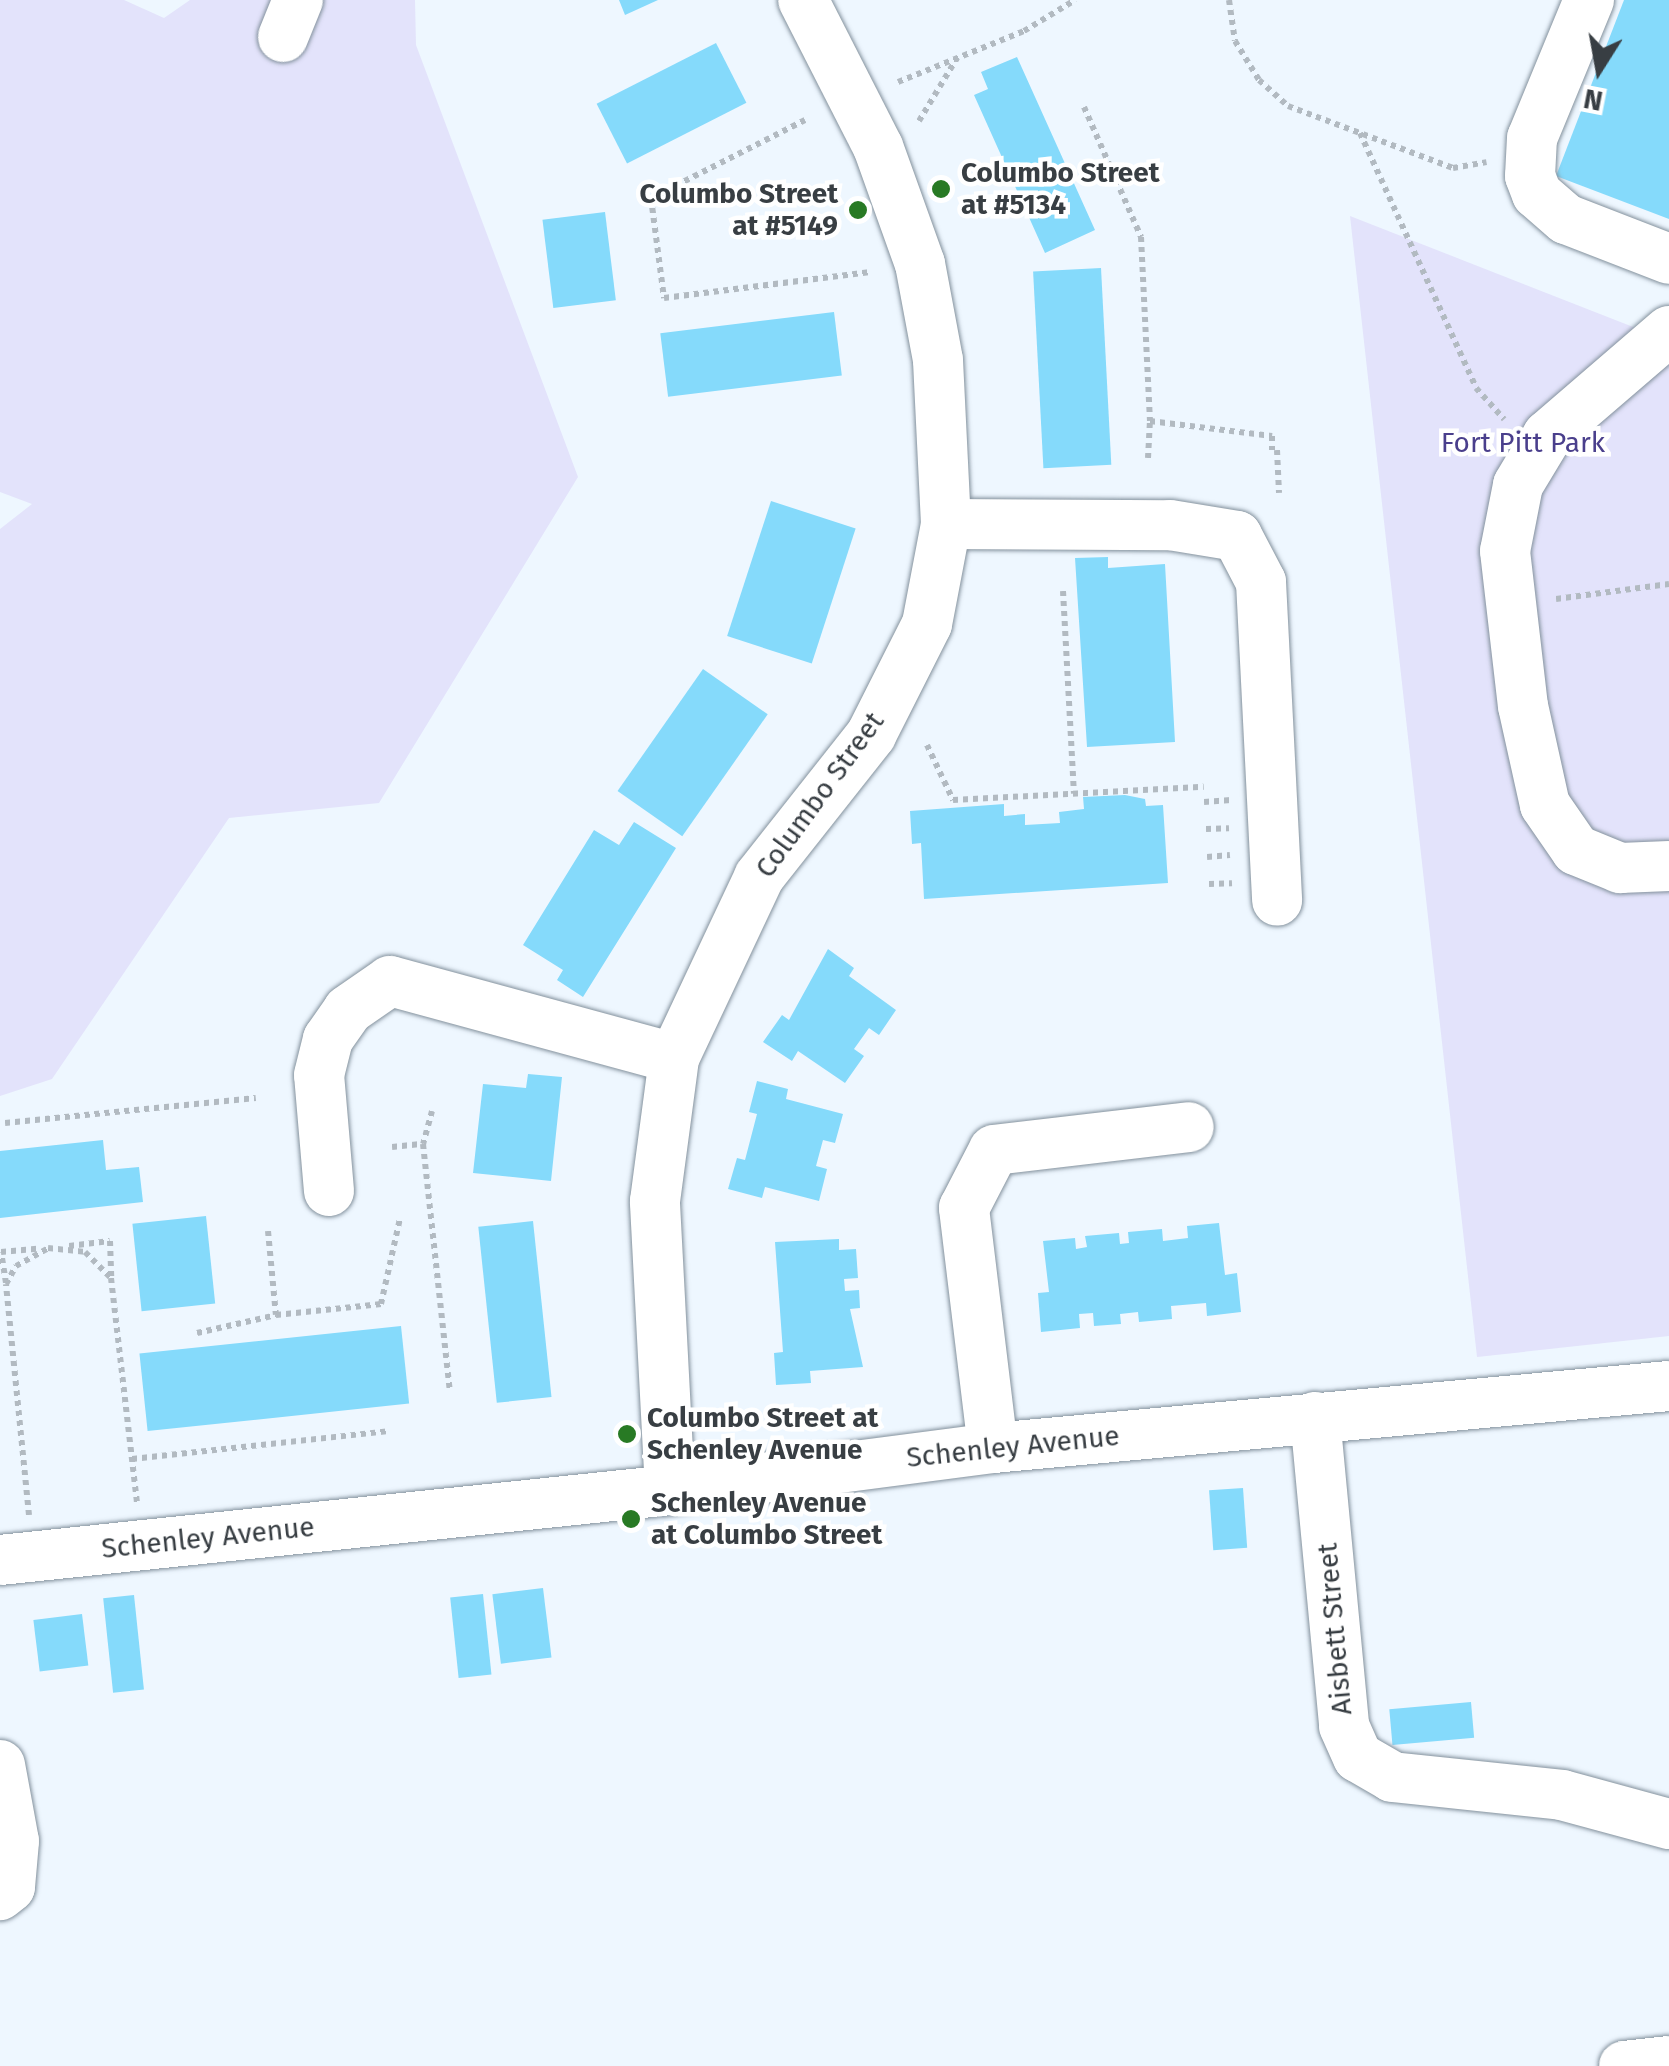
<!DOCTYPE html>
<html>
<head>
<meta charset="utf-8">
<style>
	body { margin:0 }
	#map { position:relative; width:1669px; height:2066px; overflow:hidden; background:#eef7ff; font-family:"Fira Sans",sans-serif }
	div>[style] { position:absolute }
	.green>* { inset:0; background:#e3e3fb }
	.building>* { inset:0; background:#85dafb; transform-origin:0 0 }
	.path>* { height:6px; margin-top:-3px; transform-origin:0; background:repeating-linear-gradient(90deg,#b2bac1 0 5px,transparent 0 10px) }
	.roads { filter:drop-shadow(0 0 2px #83919d) drop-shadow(0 0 2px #83919d) }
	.minor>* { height:50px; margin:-25px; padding:0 25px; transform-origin:25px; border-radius:25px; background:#fff }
	.dots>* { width:28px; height:28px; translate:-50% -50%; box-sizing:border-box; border:5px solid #fff; border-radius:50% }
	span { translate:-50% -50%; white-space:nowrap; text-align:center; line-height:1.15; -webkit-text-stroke:9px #fff; paint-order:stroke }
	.poi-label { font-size:28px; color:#383e43; font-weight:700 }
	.left { translate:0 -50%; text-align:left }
	.right { translate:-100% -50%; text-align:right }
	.park-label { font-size:28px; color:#4a3f8c }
	.street-label { font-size:28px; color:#383e43 }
	.north { position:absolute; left:1549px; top:20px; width:100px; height:100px; -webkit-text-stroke:8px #fff; paint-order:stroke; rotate:191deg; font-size:28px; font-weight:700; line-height:40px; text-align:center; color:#383e43 }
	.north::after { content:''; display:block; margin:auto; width:35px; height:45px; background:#383e43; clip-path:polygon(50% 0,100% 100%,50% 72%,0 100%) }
</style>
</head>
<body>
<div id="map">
	<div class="green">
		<i style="clip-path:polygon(0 0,124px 0,164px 18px,190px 0,415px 0,416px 45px,578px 477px,379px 803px,229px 818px,52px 1079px,0 1096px,0 529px,32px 504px,0 492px)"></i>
		<i style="clip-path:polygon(1350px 216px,1669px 341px,1669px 1336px,1477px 1357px)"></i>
	</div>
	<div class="building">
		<i style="clip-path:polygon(619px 0,658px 0,625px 15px)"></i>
		<i style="clip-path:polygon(1624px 0,1669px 0,1669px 219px,1556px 176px)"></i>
		<i style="left:716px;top:43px;width:67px;height:134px;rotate:63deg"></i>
		<i style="clip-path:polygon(1017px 57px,1095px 230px,1045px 253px,974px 95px,988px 89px,981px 72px)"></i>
		<i style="left:605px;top:212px;width:89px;height:63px;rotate:83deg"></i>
		<i style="left:1101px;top:268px;width:197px;height:68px;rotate:87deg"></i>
		<i style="left:834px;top:312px;width:64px;height:175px;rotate:83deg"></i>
		<i style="left:771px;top:501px;width:89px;height:142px;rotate:18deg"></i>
		<i style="clip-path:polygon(1108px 557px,1108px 568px,1165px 564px,1175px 742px,1087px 747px,1075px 558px)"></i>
		<i style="left:703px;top:669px;width:79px;height:149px;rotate:35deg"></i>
		<i style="clip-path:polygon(1125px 795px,1145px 799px,1146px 806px,1163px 805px,1168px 883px,924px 899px,921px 843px,912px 844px,910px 811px,1004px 804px,1004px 816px,1025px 814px,1025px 825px,1060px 823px,1059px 812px,1084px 809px,1083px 797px)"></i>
		<i style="clip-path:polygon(634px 822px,676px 848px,583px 997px,557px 980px,563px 970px,523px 945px,594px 830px,619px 845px)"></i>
		<i style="clip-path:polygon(828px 949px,854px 968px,849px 976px,896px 1010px,879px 1035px,869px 1028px,854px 1049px,864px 1056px,845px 1083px,798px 1051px,792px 1061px,763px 1042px,782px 1015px,789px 1020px)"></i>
		<i style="clip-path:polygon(528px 1074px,562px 1077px,551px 1181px,473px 1173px,483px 1084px,526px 1088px)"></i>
		<i style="clip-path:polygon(757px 1081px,788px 1089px,786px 1099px,843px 1114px,835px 1143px,823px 1140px,816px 1166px,827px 1169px,819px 1201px,765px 1187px,762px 1198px,728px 1189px,737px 1158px,745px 1160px,757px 1114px,749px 1112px)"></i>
		<i style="clip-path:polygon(103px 1140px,106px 1170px,139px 1167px,143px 1202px,0 1218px,0 1151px)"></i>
		<i style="left:206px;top:1216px;width:88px;height:74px;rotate:84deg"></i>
		<i style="left:533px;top:1221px;width:177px;height:55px;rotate:84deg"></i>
		<i style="clip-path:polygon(1219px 1223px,1225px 1275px,1237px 1273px,1241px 1312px,1207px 1316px,1206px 1303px,1171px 1306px,1172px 1319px,1139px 1322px,1138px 1312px,1120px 1314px,1121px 1324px,1094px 1326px,1093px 1313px,1079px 1314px,1080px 1328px,1041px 1332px,1038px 1293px,1049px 1292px,1043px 1241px,1075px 1238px,1076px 1249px,1087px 1247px,1085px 1236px,1119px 1233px,1120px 1244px,1129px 1243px,1128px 1232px,1162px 1229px,1163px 1241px,1188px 1238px,1187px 1226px)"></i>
		<i style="clip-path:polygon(839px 1239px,839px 1250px,856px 1249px,858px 1278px,844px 1279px,845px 1291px,859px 1290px,860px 1308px,850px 1309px,863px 1367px,810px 1371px,811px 1383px,776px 1385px,774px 1353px,783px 1352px,775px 1242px)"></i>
		<i style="left:401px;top:1326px;width:78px;height:263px;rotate:84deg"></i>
		<i style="left:1243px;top:1488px;width:60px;height:34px;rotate:86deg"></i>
		<i style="left:543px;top:1588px;width:70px;height:51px;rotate:83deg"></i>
		<i style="left:483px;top:1594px;width:81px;height:33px;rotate:84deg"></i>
		<i style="left:134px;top:1595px;width:95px;height:31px;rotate:84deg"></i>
		<i style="left:82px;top:1614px;width:52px;height:49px;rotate:83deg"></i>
		<i style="left:1471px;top:1702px;width:36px;height:82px;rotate:85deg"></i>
	</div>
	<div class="path">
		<i style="left:1229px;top:0;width:41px;rotate:81.7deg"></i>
		<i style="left:1235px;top:41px;width:46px;rotate:58.4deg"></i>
		<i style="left:1259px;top:80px;width:39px;rotate:42deg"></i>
		<i style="left:1288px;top:106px;width:176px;rotate:20.6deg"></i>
		<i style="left:1453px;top:168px;width:34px;rotate:-10deg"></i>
		<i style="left:898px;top:82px;width:136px;rotate:-22deg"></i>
		<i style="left:1024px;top:31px;width:60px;rotate:-31.3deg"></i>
		<i style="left:1084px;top:107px;width:142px;rotate:66.3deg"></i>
		<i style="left:1141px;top:237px;width:184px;rotate:87.2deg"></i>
		<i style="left:1150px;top:421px;width:123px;rotate:7deg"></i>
		<i style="left:1272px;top:436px;width:14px;rotate:90deg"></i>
		<i style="left:805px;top:120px;width:173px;rotate:153.1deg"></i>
		<i style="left:651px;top:198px;width:101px;rotate:82.6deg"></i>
		<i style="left:664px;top:298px;width:208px;rotate:-7.2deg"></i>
		<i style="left:919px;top:121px;width:74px;rotate:-58.9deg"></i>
		<i style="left:1360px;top:133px;width:280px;rotate:65.5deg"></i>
		<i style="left:1476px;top:388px;width:42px;rotate:47.9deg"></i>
		<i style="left:1277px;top:450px;width:43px;rotate:87.3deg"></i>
		<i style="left:1148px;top:458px;width:37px;rotate:-87deg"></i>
		<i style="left:1063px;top:591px;width:203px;rotate:86.9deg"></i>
		<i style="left:1556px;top:599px;width:114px;rotate:-7.6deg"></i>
		<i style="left:927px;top:745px;width:61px;rotate:64.7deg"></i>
		<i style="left:953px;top:800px;width:251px;rotate:-3deg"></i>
		<i style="left:1204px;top:802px;width:27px;rotate:-4deg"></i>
		<i style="left:1206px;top:829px;width:23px;rotate:-2deg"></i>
		<i style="left:1207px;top:857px;width:23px;rotate:-5deg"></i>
		<i style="left:1209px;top:884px;width:23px;rotate:-2deg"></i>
		<i style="left:432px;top:1111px;width:34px;rotate:105deg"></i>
		<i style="left:423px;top:1144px;width:249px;rotate:83.8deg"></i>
		<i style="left:5px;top:1123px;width:252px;rotate:-5.7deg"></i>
		<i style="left:392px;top:1147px;width:31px;rotate:-6deg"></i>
		<i style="left:268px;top:1231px;width:84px;rotate:84.6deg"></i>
		<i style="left:276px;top:1315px;width:106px;rotate:-6deg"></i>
		<i style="left:381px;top:1304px;width:88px;rotate:-77.5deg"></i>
		<i style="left:69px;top:1246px;width:41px;rotate:-7deg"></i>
		<i style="left:110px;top:1241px;width:36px;rotate:88deg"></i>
		<i style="left:6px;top:1283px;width:31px;rotate:-99deg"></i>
		<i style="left:1px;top:1252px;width:36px;rotate:-5deg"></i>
		<i style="left:197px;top:1333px;width:81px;rotate:-12.8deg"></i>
		<i style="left:132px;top:1459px;width:258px;rotate:-6.2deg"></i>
		<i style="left:29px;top:1515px;width:232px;rotate:-95.7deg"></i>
		<i style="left:6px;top:1284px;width:21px;rotate:-61deg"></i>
		<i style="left:16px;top:1266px;width:37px;rotate:-29deg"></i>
		<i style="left:48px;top:1248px;width:37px;rotate:6deg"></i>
		<i style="left:85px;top:1252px;width:37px;rotate:45deg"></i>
		<i style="left:111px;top:1278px;width:227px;rotate:83.4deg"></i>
	</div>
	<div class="roads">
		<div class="minor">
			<i style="left:1589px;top:0;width:149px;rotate:112.4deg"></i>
			<i style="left:1532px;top:138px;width:38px;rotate:93deg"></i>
			<i style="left:1530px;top:176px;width:19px;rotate:69deg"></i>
			<i style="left:1537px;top:194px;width:38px;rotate:41deg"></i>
			<i style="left:1566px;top:219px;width:110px;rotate:21.2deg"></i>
			<i style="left:283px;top:37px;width:40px;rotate:-68deg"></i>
			<i style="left:1669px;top:331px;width:160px;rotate:139.3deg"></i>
			<i style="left:1548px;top:435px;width:58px;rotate:121deg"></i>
			<i style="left:1518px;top:485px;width:67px;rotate:101.1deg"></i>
			<i style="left:1505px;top:551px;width:156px;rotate:83.4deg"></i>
			<i style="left:1523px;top:706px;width:101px;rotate:77.5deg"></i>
			<i style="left:1545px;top:805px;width:55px;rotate:55.4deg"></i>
			<i style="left:1576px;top:850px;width:48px;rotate:22.2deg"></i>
			<i style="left:1620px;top:868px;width:49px;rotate:-2.3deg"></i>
			<i style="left:946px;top:524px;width:224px;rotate:0.3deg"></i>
			<i style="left:1170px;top:525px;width:68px;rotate:9.3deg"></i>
			<i style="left:1237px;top:536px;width:52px;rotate:62.4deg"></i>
			<i style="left:1261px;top:582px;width:319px;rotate:87.1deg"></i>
			<i style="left:329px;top:1191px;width:116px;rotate:-94.9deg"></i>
			<i style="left:319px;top:1075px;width:37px;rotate:-76deg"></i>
			<i style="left:328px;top:1039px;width:35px;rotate:-55deg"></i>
			<i style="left:348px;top:1010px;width:51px;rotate:-34.6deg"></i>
			<i style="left:390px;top:981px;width:294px;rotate:15.2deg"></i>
			<i style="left:1315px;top:1417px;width:310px;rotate:84.6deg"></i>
			<i style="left:1344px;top:1726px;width:34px;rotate:66deg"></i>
			<i style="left:1358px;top:1757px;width:39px;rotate:30deg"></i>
			<i style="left:1392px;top:1777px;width:171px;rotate:6deg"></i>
			<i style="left:1562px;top:1795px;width:111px;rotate:15.2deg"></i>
			<i style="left:993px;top:1448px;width:242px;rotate:-96.9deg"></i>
			<i style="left:964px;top:1208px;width:65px;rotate:-62.7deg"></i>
			<i style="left:994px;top:1150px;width:196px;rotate:-6.7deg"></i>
			<i style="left:670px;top:1490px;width:289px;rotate:-93deg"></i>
			<i style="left:655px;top:1201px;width:144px;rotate:-82.4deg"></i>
			<i style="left:674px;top:1058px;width:200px;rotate:-64.8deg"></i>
			<i style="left:759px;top:877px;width:181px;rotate:-51.7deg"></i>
			<i style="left:871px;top:735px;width:124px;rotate:-63.2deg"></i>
			<i style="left:927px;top:624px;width:102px;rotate:-79.2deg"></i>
			<i style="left:946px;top:524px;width:164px;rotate:-92.8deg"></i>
			<i style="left:938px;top:360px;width:98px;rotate:-100.6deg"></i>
			<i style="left:920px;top:264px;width:124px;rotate:-109.7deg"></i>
			<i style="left:878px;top:147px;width:165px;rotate:-117deg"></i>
			<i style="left:0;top:1560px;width:674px;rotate:-5.96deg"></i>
			<i style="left:670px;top:1490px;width:326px;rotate:-7.4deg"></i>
			<i style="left:993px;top:1448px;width:679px;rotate:-5.24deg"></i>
			<i style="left:0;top:1765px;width:77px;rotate:79.6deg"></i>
			<i style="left:14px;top:1841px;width:46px;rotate:95deg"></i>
			<i style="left:10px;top:1887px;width:13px;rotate:141deg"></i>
			<i style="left:1624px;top:2066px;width:45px;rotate:-6.3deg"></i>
		</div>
	</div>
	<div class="dots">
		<i style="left:941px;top:189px;background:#287a24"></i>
		<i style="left:858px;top:210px;background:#287a24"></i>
		<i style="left:627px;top:1434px;background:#287a24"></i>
		<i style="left:631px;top:1519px;background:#287a24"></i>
	</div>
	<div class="poi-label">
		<span class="left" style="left:961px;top:189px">Columbo Street<br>at #5134</span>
		<span class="right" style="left:838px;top:210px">Columbo Street<br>at #5149</span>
		<span class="left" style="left:647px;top:1434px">Columbo Street at<br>Schenley Avenue</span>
		<span class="left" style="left:651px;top:1519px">Schenley Avenue<br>at Columbo Street</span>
	</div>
	<div class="park-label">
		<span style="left:1523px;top:443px">Fort Pitt Park</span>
	</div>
	<div class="street-label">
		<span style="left:820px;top:795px;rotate:-54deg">Columbo Street</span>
		<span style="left:1013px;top:1447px;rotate:-6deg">Schenley Avenue</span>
		<span style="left:208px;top:1538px;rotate:-6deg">Schenley Avenue</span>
		<span style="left:1335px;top:1629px;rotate:-95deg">Aisbett Street</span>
	</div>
	<div class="north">N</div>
</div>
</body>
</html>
